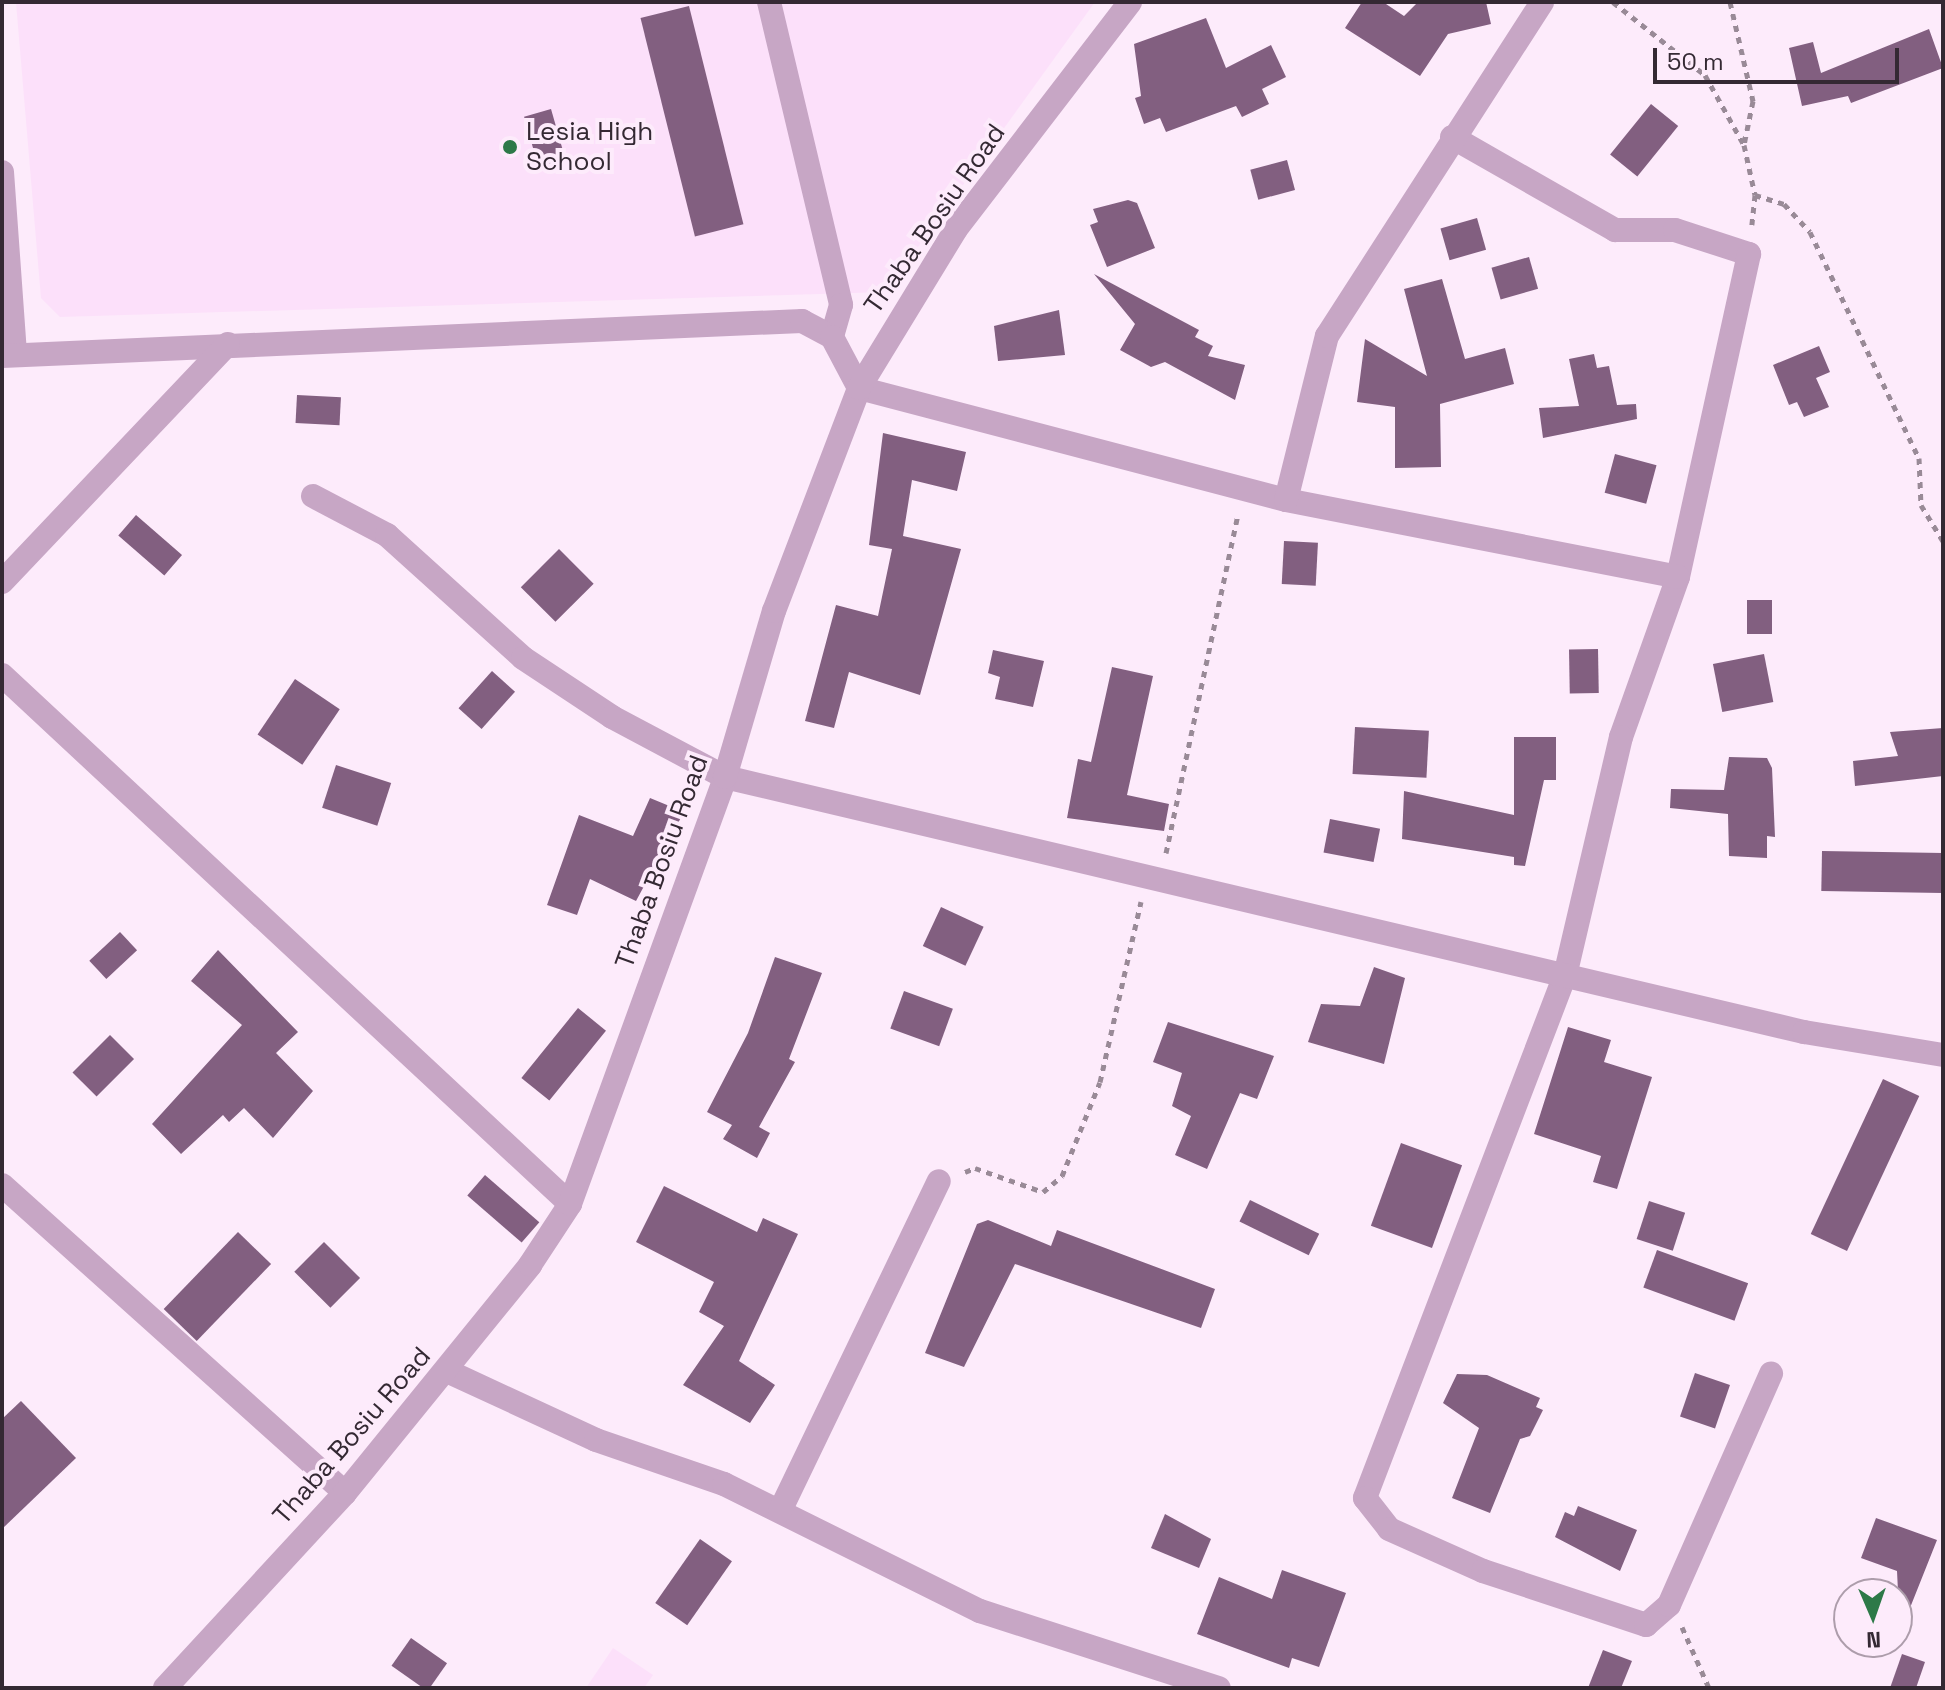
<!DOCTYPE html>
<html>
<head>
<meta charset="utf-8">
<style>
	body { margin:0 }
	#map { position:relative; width:1945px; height:1690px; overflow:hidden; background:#fdebfb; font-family:"Space Grotesk",sans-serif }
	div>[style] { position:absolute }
	.built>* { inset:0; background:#fce0fa }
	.building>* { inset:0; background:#825f80; transform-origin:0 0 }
	.path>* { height:5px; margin-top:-2.5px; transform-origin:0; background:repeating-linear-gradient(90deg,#998a97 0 6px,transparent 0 12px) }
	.minor>* { height:24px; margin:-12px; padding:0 12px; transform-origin:12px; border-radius:12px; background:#c7a6c5 }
	.dots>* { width:22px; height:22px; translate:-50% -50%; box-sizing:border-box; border:4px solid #fdebfb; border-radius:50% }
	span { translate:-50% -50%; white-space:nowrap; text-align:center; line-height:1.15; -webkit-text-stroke:8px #fdebfb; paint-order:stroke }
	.poi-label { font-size:26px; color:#342933 }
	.left { translate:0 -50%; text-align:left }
	.street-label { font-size:26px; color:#342933 }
	.frame { position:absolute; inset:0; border:4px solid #342933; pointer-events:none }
	.north { position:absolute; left:1833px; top:1578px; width:80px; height:80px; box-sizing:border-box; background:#fdebfb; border:2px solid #ad9dab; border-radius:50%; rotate:178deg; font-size:22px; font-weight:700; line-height:32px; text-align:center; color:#342933 }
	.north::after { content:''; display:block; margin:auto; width:28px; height:36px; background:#2d7948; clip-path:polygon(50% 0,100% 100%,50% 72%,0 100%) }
	.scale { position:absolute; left:1653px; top:48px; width:246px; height:36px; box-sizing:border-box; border:4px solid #342933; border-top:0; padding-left:10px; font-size:24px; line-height:28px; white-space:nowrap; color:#342933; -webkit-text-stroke:6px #fdebfb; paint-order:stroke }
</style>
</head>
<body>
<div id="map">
	<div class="built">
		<i style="clip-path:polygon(16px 2px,1095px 2px,886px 292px,60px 317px,41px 298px)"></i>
		<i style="clip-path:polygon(613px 1648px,653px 1675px,644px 1688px,586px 1688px)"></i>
	</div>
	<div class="building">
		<i style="clip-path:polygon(1362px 2px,1383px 2px,1404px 16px,1418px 2px,1486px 2px,1491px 24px,1448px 34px,1420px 76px,1345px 28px)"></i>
		<i style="left:689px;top:6px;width:225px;height:50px;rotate:76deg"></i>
		<i style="clip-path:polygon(1206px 18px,1226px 68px,1271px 45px,1286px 77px,1262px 89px,1269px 104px,1242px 117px,1236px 106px,1166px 132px,1160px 118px,1144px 124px,1135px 98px,1141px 96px,1134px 44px)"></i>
		<i style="clip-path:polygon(1929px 29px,1943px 68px,1851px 103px,1848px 96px,1802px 106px,1789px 48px,1813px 42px,1821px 73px)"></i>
		<i style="left:1651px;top:104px;width:35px;height:65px;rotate:39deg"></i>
		<i style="left:551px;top:109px;width:52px;height:28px;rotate:74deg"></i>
		<i style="left:1287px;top:160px;width:31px;height:38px;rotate:75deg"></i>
		<i style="clip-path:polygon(1128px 200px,1137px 203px,1155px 248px,1107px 267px,1090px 225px,1098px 222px,1093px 209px)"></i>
		<i style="left:1477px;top:218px;width:33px;height:38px;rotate:74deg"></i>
		<i style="left:1529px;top:257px;width:33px;height:39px;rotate:74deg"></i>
		<i style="clip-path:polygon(1094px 274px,1199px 330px,1195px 337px,1213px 346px,1208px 356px,1245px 365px,1235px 400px,1165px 362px,1151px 367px,1120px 350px,1135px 324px)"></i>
		<i style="clip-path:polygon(1442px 279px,1465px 359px,1505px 348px,1514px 384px,1440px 404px,1441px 467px,1395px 468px,1395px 407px,1357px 402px,1365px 339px,1427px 376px,1404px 289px)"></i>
		<i style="clip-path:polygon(1059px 310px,1065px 355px,998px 361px,994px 326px)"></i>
		<i style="clip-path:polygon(1819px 346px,1830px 372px,1816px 378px,1829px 407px,1804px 417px,1797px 402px,1789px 405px,1773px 365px)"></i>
		<i style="clip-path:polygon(1594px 354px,1597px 368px,1609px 366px,1617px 405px,1636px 404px,1637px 419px,1543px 438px,1539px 408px,1579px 406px,1569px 359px)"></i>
		<i style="left:297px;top:395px;width:44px;height:28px;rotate:3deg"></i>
		<i style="clip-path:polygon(883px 433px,966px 452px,957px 491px,912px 480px,903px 536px,961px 549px,920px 695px,849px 672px,834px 728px,805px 721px,836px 605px,878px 616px,892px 549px,869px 545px)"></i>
		<i style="left:1615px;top:454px;width:43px;height:40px;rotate:15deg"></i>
		<i style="left:136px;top:515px;width:61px;height:27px;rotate:41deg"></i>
		<i style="left:1284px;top:541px;width:34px;height:43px;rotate:3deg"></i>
		<i style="left:559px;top:549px;width:49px;height:54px;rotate:45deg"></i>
		<i style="left:1747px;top:600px;width:25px;height:34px"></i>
		<i style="left:1598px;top:649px;width:44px;height:29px;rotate:89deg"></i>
		<i style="clip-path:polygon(993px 650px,1044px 661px,1033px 707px,995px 699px,1000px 677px,988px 673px)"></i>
		<i style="left:1764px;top:654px;width:49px;height:52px;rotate:79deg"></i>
		<i style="clip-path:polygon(1112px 667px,1153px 676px,1127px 795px,1169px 804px,1164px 831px,1067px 818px,1078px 759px,1091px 762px)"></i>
		<i style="left:492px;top:671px;width:31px;height:50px;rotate:42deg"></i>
		<i style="left:295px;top:679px;width:54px;height:67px;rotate:34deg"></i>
		<i style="left:1355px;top:727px;width:74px;height:47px;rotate:3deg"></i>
		<i style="clip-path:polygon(1943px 728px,1943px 776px,1855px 786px,1853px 761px,1898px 756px,1890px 732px)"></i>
		<i style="clip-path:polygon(1514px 737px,1556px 737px,1556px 780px,1544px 780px,1525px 866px,1514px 865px,1514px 857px,1402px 839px,1404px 791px,1514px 815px)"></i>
		<i style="clip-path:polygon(1729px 757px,1767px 758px,1772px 768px,1775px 837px,1767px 836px,1767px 858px,1729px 856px,1728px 814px,1670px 808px,1671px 789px,1724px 790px)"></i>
		<i style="left:336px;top:765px;width:58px;height:45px;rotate:18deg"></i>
		<i style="clip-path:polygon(650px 798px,684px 812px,636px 901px,590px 879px,577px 915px,547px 905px,579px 815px,633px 836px)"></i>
		<i style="left:1330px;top:819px;width:51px;height:34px;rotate:11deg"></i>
		<i style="left:1822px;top:851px;width:121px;height:40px;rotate:1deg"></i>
		<i style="left:941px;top:907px;width:47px;height:43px;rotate:25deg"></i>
		<i style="left:120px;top:932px;width:25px;height:42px;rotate:47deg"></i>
		<i style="clip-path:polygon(218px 950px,298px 1032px,276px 1053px,313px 1091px,273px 1138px,244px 1108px,229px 1122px,223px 1115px,181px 1154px,152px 1124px,242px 1025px,191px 981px)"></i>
		<i style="clip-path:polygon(775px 957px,822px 973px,789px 1059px,795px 1062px,759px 1127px,770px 1133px,757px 1158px,723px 1139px,732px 1125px,707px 1112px,748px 1033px)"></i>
		<i style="clip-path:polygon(1374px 967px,1405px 978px,1384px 1064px,1308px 1042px,1321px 1004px,1360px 1006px)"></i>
		<i style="left:904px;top:991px;width:52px;height:40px;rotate:20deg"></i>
		<i style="left:578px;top:1008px;width:36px;height:90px;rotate:39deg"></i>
		<i style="clip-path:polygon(1168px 1022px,1274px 1056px,1257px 1099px,1240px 1093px,1207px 1169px,1175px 1155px,1191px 1116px,1172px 1106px,1182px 1073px,1153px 1062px)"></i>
		<i style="clip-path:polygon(1568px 1027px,1611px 1040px,1604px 1062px,1652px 1077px,1617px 1189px,1593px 1182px,1601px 1156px,1534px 1134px)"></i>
		<i style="left:110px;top:1035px;width:34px;height:53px;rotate:45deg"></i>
		<i style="left:1883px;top:1079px;width:40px;height:171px;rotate:25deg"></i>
		<i style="left:1401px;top:1143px;width:65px;height:88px;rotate:20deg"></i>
		<i style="left:485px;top:1175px;width:72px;height:27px;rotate:41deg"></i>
		<i style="clip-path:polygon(664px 1186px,757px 1232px,763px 1218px,798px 1234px,739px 1361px,775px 1385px,750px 1423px,683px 1385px,724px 1326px,699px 1312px,714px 1282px,636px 1242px)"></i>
		<i style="left:1250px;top:1200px;width:77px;height:24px;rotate:26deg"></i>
		<i style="left:1649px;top:1201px;width:38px;height:40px;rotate:18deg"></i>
		<i style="clip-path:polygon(988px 1220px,1051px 1246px,1057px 1230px,1215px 1289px,1201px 1328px,1015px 1264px,964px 1367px,925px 1353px,977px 1224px)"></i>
		<i style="left:238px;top:1232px;width:46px;height:107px;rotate:44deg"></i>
		<i style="left:324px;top:1242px;width:51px;height:42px;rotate:45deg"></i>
		<i style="left:1657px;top:1250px;width:97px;height:40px;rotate:20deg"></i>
		<i style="left:1695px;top:1373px;width:37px;height:46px;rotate:19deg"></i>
		<i style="clip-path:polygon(1457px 1374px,1487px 1375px,1540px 1398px,1536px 1407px,1543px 1410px,1530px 1436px,1520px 1439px,1490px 1513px,1452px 1498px,1479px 1428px,1443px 1403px)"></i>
		<i style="clip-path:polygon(21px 1401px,76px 1458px,2px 1529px,2px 1419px)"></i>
		<i style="clip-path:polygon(1578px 1506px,1637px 1530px,1620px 1571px,1555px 1537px,1565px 1512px,1574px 1516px)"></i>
		<i style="clip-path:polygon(1165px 1514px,1211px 1539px,1199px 1568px,1151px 1548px)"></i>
		<i style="clip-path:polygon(1876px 1518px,1937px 1540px,1900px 1633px,1897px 1571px,1861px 1558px)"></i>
		<i style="left:700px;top:1539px;width:39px;height:78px;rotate:35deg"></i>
		<i style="clip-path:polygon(1282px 1570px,1346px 1593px,1319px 1667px,1292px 1658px,1289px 1668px,1197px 1634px,1219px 1577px,1272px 1599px)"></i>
		<i style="left:411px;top:1638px;width:44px;height:34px;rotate:35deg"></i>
		<i style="clip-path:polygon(1603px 1650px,1632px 1661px,1621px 1688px,1588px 1688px)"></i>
		<i style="clip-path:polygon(1902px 1654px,1925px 1662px,1916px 1688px,1890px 1688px)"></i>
	</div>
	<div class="path">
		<i style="left:1613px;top:2px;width:117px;rotate:38.4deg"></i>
		<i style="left:1705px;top:75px;width:80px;rotate:60.9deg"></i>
		<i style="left:1744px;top:145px;width:51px;rotate:77.6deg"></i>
		<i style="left:1755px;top:195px;width:30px;rotate:96deg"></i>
		<i style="left:1730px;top:2px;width:102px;rotate:76.9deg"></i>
		<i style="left:1753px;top:101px;width:45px;rotate:101.6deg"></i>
		<i style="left:1755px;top:195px;width:30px;rotate:17deg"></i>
		<i style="left:1784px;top:204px;width:38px;rotate:47deg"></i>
		<i style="left:1810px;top:232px;width:251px;rotate:64.3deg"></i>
		<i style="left:1919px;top:458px;width:47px;rotate:87.6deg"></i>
		<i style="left:1921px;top:505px;width:42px;rotate:58.6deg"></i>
		<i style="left:1166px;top:853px;width:346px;rotate:-78deg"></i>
		<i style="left:965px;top:1172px;width:11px;rotate:-22deg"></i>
		<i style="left:975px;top:1168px;width:72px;rotate:19.4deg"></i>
		<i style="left:1043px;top:1192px;width:25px;rotate:-40deg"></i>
		<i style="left:1062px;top:1176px;width:101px;rotate:-68deg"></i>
		<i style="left:1100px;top:1082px;width:185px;rotate:-77.2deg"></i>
		<i style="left:1682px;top:1627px;width:67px;rotate:66.1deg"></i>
	</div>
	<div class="minor">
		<i style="left:769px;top:2px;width:311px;rotate:76.6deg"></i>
		<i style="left:841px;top:305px;width:33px;rotate:106deg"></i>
		<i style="left:1452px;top:137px;width:188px;rotate:29.7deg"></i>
		<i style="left:1615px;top:230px;width:60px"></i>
		<i style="left:1675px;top:230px;width:78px;rotate:18deg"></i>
		<i style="left:1749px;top:254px;width:331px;rotate:102.4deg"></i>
		<i style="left:1678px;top:577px;width:170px;rotate:109.6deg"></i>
		<i style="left:1621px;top:737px;width:244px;rotate:103.2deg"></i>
		<i style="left:1565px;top:975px;width:560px;rotate:110.93deg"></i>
		<i style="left:1365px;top:1498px;width:39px;rotate:52deg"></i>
		<i style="left:1389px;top:1529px;width:103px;rotate:24.1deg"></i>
		<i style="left:1483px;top:1571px;width:172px;rotate:18.3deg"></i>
		<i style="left:1646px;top:1625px;width:30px;rotate:-41deg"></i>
		<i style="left:1669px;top:1605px;width:253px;rotate:-66.2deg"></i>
		<i style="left:2px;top:172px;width:183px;rotate:85.9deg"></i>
		<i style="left:2px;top:356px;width:801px;rotate:-2.51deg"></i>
		<i style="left:802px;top:321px;width:34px;rotate:28deg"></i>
		<i style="left:832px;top:337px;width:58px;rotate:62.1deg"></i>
		<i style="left:859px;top:388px;width:441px;rotate:14.7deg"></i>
		<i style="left:1286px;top:500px;width:399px;rotate:11.1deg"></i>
		<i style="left:313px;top:496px;width:84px;rotate:27.8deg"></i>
		<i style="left:387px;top:535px;width:183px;rotate:42.1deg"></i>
		<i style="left:523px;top:658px;width:107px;rotate:33.5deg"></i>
		<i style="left:612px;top:717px;width:128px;rotate:28deg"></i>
		<i style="left:725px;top:777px;width:1109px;rotate:13.3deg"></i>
		<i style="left:1804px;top:1032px;width:141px;rotate:9.4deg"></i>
		<i style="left:1286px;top:500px;width:169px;rotate:-76deg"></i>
		<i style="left:1327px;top:336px;width:397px;rotate:-57.2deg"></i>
		<i style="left:2px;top:582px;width:328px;rotate:-46.5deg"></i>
		<i style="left:2px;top:675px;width:776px;rotate:42.96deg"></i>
		<i style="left:2px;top:1185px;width:461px;rotate:41.9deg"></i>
		<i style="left:447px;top:1371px;width:164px;rotate:24.8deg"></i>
		<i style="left:596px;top:1440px;width:135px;rotate:19deg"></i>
		<i style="left:724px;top:1484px;width:286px;rotate:26.4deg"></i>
		<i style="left:980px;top:1611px;width:251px;rotate:17.9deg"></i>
		<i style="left:780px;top:1511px;width:366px;rotate:-64.3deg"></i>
		<i style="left:165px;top:1688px;width:265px;rotate:-47.3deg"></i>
		<i style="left:345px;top:1493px;width:294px;rotate:-50.9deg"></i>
		<i style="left:530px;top:1265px;width:73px;rotate:-56.7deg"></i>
		<i style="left:570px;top:1204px;width:454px;rotate:-70deg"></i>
		<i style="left:725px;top:777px;width:173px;rotate:-73.6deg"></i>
		<i style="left:774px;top:611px;width:239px;rotate:-69.1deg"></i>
		<i style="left:859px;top:388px;width:186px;rotate:-58.6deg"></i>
		<i style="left:956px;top:229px;width:286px;rotate:-52.5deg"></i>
	</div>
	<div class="dots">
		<i style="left:510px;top:147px;background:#2d7948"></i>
	</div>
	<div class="poi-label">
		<span class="left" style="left:526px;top:147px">Lesia High<br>School</span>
	</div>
	<div class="street-label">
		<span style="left:935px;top:219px;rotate:-55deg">Thaba Bosiu Road</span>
		<span style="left:662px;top:862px;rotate:-70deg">Thaba Bosiu Road</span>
		<span style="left:352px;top:1436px;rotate:-49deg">Thaba Bosiu Road</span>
	</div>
	<div class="frame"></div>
	<div class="north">N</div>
	<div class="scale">50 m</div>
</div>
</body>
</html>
